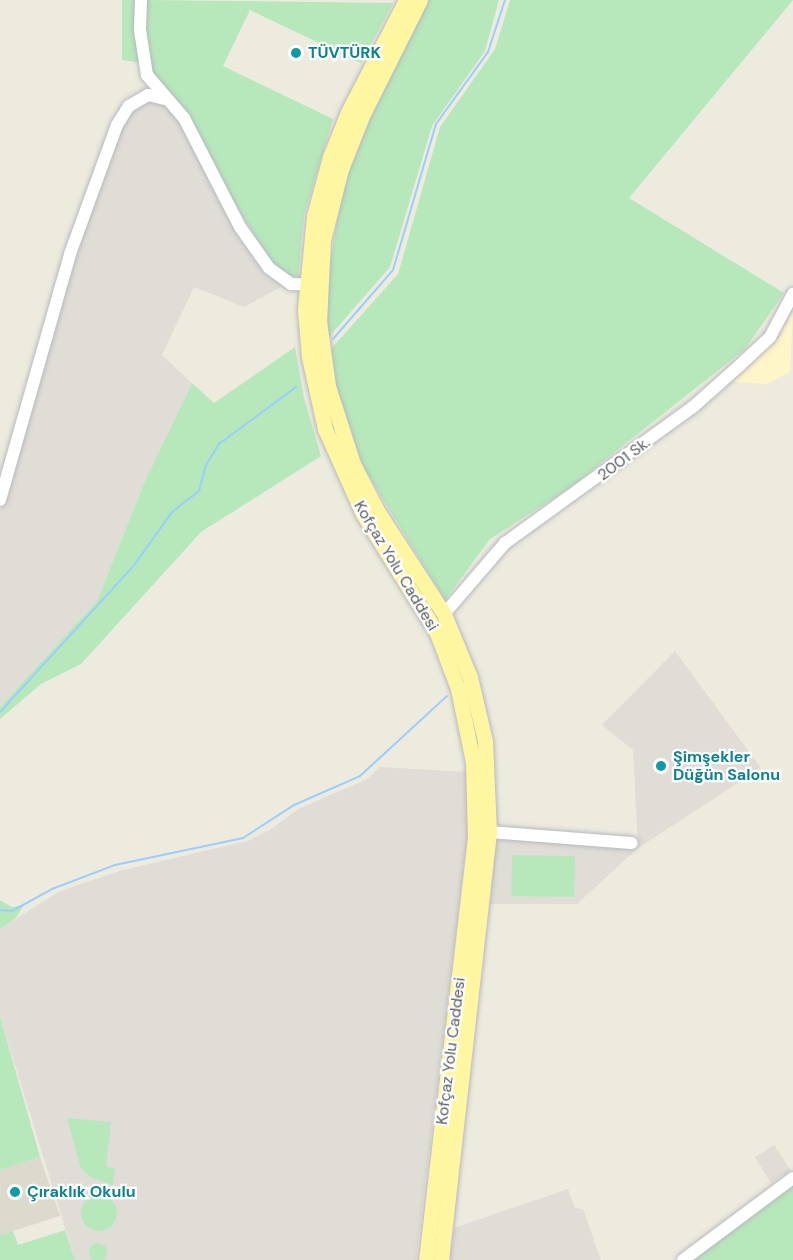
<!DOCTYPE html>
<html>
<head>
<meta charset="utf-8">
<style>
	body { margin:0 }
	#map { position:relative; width:793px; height:1260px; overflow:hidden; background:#edebde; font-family:"DM Sans",sans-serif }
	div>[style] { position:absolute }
	.industrial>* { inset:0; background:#e0ddd6; transform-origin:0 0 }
	.education>* { inset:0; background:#dcdacd }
	.green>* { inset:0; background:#b7e8bb; transform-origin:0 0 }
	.round { border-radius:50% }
	.sand>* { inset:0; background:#fef5c8 }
	.stream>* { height:2px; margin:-1px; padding:0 1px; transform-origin:1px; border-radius:1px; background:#9ccdff }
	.roads { filter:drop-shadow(0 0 2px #b7b9bf) drop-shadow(0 0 2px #b7b9bf) }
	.minor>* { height:12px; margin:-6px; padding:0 6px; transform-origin:6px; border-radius:6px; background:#fff }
	.major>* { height:15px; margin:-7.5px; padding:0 7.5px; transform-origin:7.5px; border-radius:7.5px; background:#fff6a1 }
	.dots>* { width:16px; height:16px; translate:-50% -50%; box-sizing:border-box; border:3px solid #fff; border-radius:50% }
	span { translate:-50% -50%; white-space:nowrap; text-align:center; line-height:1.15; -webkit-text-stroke:4.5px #fff; paint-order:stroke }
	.culture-label { font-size:16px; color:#0d838f; font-weight:700 }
	.left { translate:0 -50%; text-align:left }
	.street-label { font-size:16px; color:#585b61 }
</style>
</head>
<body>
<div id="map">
	<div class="industrial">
		<i style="clip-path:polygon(150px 99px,166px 104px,180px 120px,241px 240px,263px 271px,283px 286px,244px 307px,194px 287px,162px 355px,192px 383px,145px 481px,97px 601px,0 707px,0 510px,73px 253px,119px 135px,133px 109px)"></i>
		<i style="clip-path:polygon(675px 651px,761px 768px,638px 848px,577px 904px,490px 904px,496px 837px,638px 848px,633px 750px,602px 725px)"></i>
		<i style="clip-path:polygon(380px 767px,466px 772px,468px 832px,416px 1260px,75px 1260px,0 1016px,0 929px,58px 892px,119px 871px,247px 841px,270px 830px,298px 809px,367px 779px)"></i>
		<i style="left:774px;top:1145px;width:30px;height:23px;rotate:57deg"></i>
		<i style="clip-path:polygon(568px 1189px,575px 1208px,583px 1209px,601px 1260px,450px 1260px,454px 1228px)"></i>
	</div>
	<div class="education">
		<i style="clip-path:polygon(40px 1157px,60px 1216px,0 1235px,0 1170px)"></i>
	</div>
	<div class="green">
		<i style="clip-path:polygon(122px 0,136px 0,143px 63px,122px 60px)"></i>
		<i style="clip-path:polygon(144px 0,393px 3px,361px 63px,250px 10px,223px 66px,333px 119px,304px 215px,298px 277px,290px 275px,272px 262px,150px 74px,143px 31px)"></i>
		<i style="clip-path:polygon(428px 0,499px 0,485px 51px,432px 126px,390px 267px,328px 338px,328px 277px,342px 191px,358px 145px)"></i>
		<i style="clip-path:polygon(510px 0,793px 0,629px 198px,784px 293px,745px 349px,568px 489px,490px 539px,445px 600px,364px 468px,341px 408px,330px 350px,398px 274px,440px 127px,495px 49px)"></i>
		<i style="clip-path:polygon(295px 347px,304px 398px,321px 456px,201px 532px,81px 664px,41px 684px,0 719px,0 707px,97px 601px,145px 481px,192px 383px,214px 403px)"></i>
		<i style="left:512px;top:855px;width:63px;height:41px;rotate:1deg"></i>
		<i style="clip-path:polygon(0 900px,12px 907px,24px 905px,16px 918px,0 929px)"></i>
		<i style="clip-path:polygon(0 1016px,40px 1157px,0 1170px)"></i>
		<i style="clip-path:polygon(67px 1118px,111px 1122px,106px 1167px,115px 1168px,113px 1185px,90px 1177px,81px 1168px)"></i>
		<i style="clip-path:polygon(793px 1184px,793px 1260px,692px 1260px)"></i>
		<i class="round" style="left:81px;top:1195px;width:36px;height:36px"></i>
		<i style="clip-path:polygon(65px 1230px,75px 1260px,0 1260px,0 1235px,13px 1231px,18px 1245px)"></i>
		<i class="round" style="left:89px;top:1243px;width:18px;height:18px"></i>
	</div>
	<div class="sand">
		<i style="clip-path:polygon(793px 312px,790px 372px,767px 384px,733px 382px,779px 338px)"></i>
	</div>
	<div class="stream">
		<i style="left:333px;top:339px;width:91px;rotate:-49deg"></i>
		<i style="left:393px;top:270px;width:152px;rotate:-73.6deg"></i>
		<i style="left:436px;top:124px;width:89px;rotate:-54.2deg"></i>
		<i style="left:488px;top:52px;width:55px;rotate:-71.9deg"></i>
		<i style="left:0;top:712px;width:200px;rotate:-47.6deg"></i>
		<i style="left:135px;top:564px;width:64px;rotate:-54.6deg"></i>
		<i style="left:172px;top:512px;width:34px;rotate:-38deg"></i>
		<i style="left:199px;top:491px;width:27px;rotate:-75deg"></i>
		<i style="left:206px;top:465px;width:25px;rotate:-58deg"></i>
		<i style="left:219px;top:444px;width:96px;rotate:-36.5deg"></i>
		<i style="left:0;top:910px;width:12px;rotate:5deg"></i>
		<i style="left:12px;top:911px;width:46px;rotate:-28.8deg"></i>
		<i style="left:52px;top:889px;width:67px;rotate:-20.9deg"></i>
		<i style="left:115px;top:865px;width:131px;rotate:-11.9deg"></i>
		<i style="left:243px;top:838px;width:61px;rotate:-32.9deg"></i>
		<i style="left:294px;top:805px;width:72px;rotate:-23.7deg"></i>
		<i style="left:360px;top:776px;width:118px;rotate:-42.6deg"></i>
	</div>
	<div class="roads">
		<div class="minor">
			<i style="left:141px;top:0;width:30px;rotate:92deg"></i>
			<i style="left:140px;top:30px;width:46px;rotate:81.2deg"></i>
			<i style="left:147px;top:75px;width:57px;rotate:49.3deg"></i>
			<i style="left:184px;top:118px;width:123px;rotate:62.8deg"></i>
			<i style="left:240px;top:227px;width:50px;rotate:54.7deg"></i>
			<i style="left:269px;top:268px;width:27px;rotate:36deg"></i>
			<i style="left:291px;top:284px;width:24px;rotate:2deg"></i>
			<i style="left:0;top:500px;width:256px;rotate:-74.1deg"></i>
			<i style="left:70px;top:254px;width:137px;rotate:-70deg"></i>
			<i style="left:117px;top:125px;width:22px;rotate:-58deg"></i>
			<i style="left:129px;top:106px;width:22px;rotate:-30deg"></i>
			<i style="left:148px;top:95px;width:18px;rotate:13deg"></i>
			<i style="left:444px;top:614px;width:94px;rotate:-49.3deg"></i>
			<i style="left:505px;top:543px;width:232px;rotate:-35.9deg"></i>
			<i style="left:693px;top:407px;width:62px;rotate:-41.7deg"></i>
			<i style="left:739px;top:366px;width:42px;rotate:-43.1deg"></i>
			<i style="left:770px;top:337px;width:49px;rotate:-61.9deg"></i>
			<i style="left:489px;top:832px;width:143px;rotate:4.4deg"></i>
			<i style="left:683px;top:1260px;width:137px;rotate:-36.7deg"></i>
		</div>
		<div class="major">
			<i style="left:406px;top:0;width:126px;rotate:117.4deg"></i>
			<i style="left:348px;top:112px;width:48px;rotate:111.8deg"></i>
			<i style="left:330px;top:157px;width:61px;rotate:105.2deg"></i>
			<i style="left:314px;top:216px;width:94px;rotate:95.5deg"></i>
			<i style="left:305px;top:310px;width:47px;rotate:85.1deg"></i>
			<i style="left:309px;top:357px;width:74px;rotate:77.5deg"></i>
			<i style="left:325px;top:429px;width:93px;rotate:65.9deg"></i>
			<i style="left:363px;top:514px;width:140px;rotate:58.1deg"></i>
			<i style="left:437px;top:633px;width:60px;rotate:69.4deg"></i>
			<i style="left:458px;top:689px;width:75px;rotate:78.4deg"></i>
			<i style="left:473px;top:762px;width:75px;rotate:88.5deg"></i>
			<i style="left:475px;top:837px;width:426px;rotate:96.6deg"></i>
			<i style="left:420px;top:0;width:130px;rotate:116.6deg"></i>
			<i style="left:362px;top:116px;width:57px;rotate:111.6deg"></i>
			<i style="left:341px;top:169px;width:73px;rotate:104.2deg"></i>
			<i style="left:323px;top:240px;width:81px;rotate:92.8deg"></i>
			<i style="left:319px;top:321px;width:66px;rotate:82.1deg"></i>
			<i style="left:328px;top:386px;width:82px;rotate:72.2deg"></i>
			<i style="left:353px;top:464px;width:54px;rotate:62.5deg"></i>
			<i style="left:378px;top:512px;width:121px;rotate:57.1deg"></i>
			<i style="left:444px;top:614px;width:68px;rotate:67.6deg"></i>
			<i style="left:470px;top:677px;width:66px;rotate:76.8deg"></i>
			<i style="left:485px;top:741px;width:91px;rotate:87.5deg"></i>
			<i style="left:489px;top:832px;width:431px;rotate:96.4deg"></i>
		</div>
	</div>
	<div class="dots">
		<i style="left:296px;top:53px;background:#0f9aa8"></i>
		<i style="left:661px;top:766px;background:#0f9aa8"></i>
		<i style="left:15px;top:1192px;background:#0f9aa8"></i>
	</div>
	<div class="culture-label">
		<span class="left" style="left:308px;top:53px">TÜVTÜRK</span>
		<span class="left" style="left:673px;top:766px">Şimşekler<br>Düğün Salonu</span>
		<span class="left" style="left:27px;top:1192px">Çıraklık Okulu</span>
	</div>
	<div class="street-label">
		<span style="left:624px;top:459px;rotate:-37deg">2001 Sk.</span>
		<span style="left:396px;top:566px;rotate:59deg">Kofçaz Yolu Caddesi</span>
		<span style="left:451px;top:1051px;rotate:-83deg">Kofçaz Yolu Caddesi</span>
	</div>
</div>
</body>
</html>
